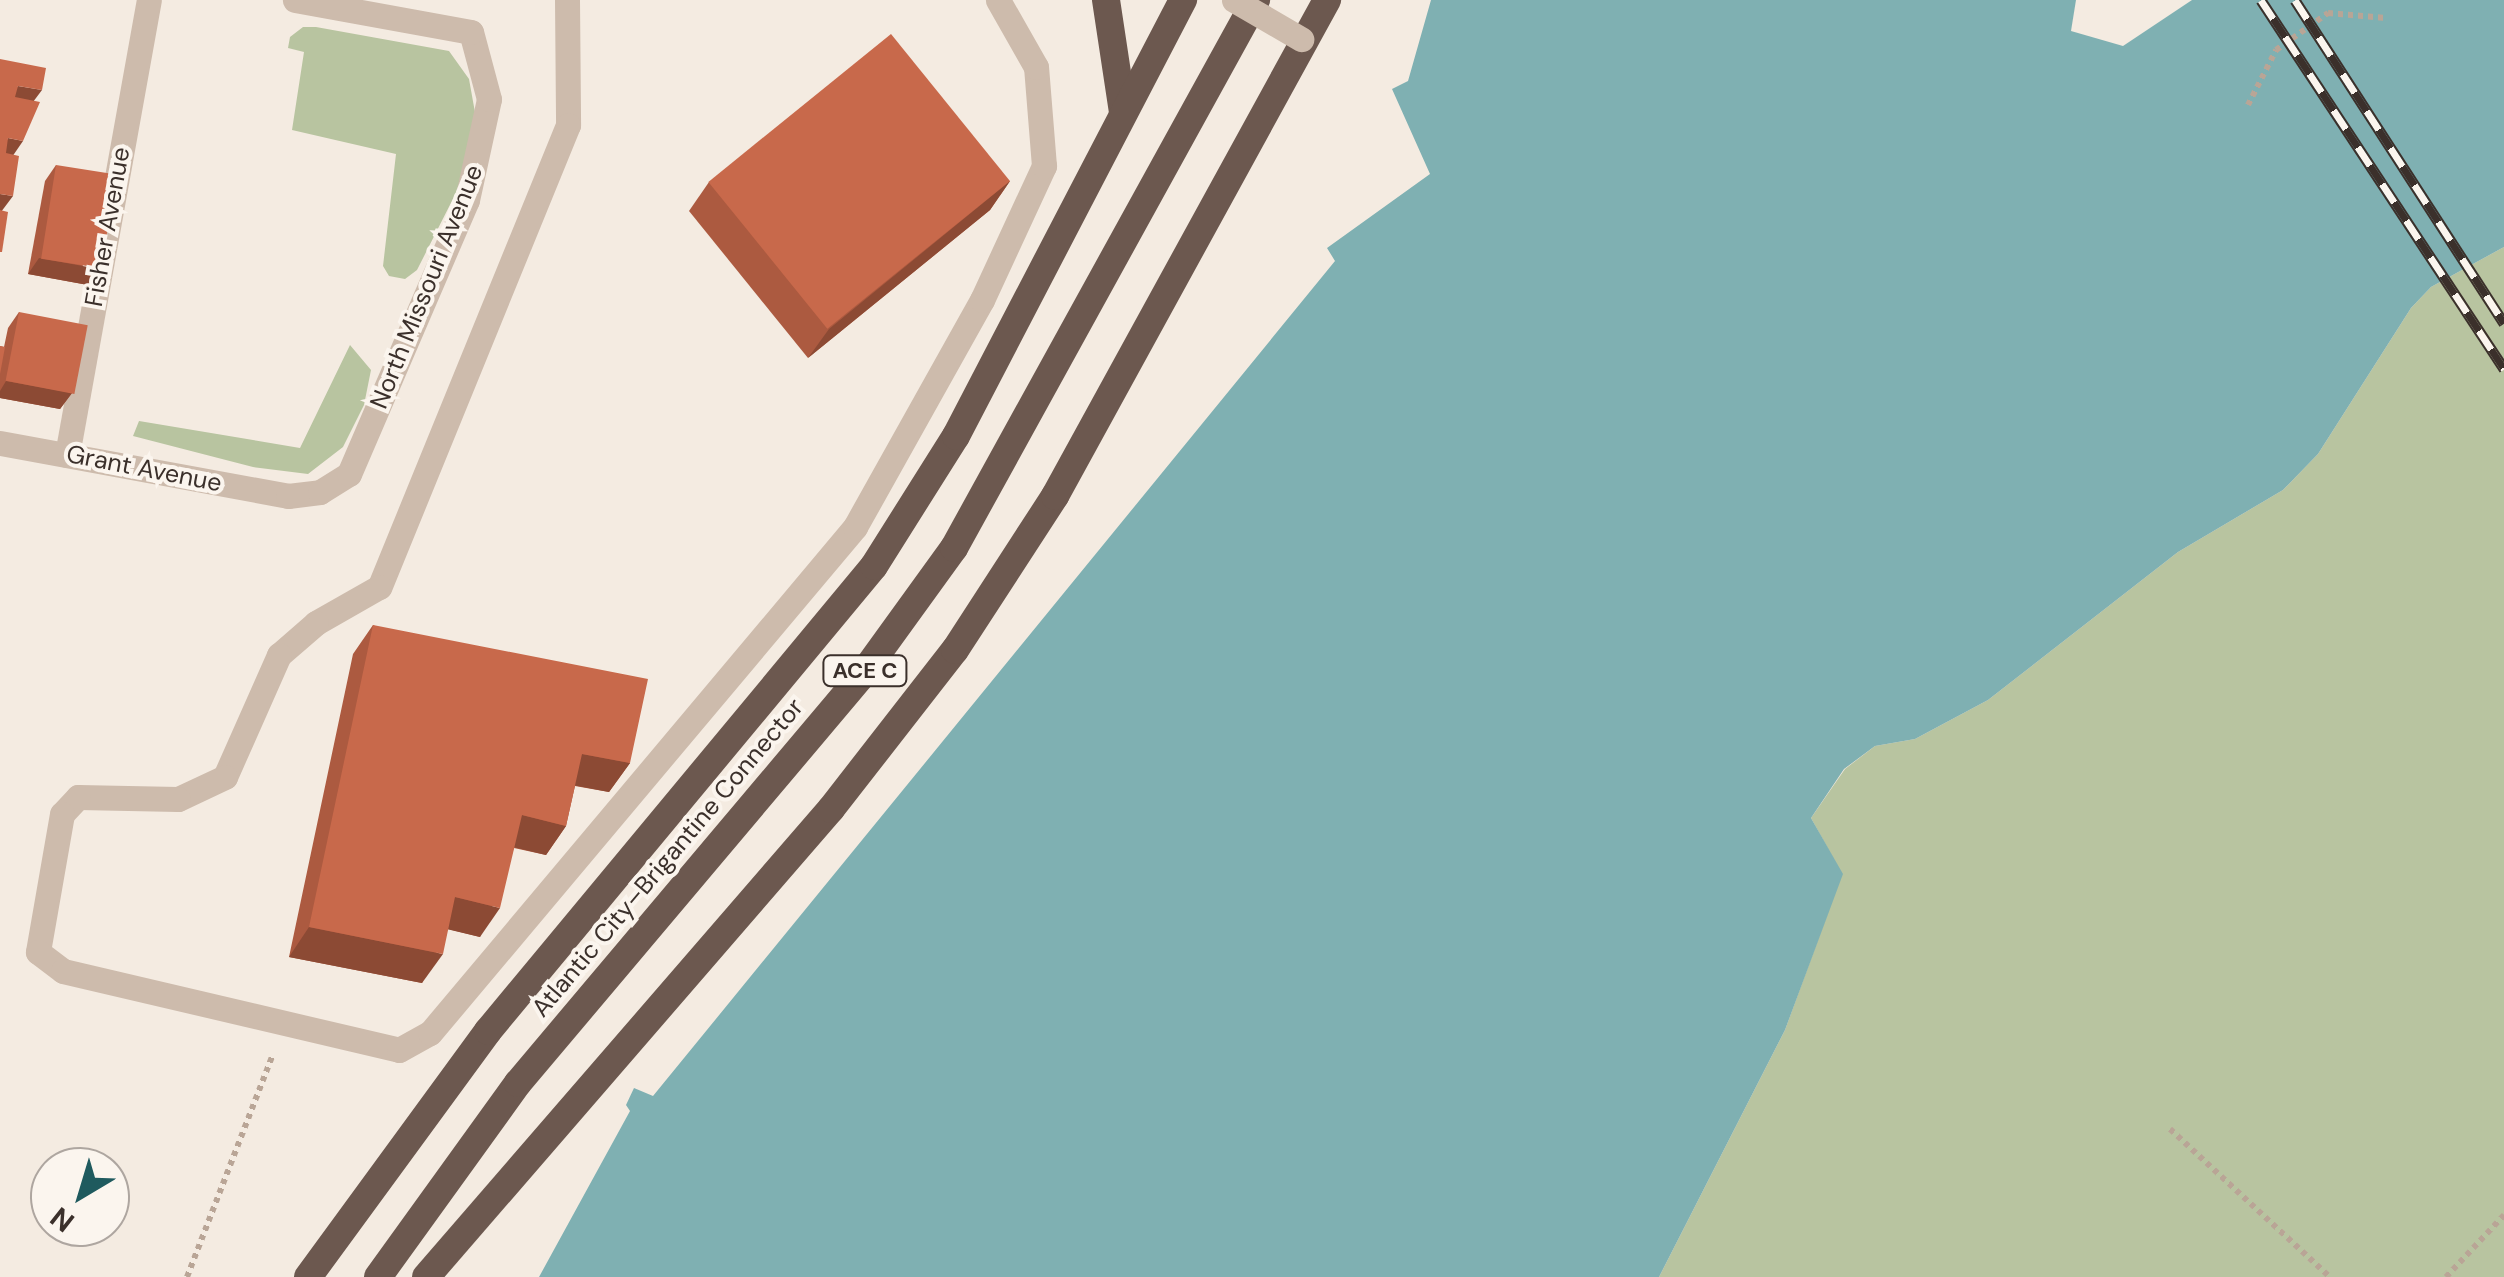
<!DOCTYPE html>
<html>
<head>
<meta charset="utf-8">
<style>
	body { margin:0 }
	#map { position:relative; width:2504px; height:1277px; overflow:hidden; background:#f4ebe1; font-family:"DM Sans",sans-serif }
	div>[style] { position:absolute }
	.green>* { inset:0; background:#b8c4a0 }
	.water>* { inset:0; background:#7fb0b2 }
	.pier>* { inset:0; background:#f4ebe1 }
	.path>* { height:6px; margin-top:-3px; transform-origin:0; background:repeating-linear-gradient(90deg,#b9a596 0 5px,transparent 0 10px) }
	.service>* { height:25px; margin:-12.5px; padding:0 12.5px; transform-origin:12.5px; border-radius:12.5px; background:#cdbbac }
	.minor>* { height:25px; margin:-12.5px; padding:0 12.5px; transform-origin:12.5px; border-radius:12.5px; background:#cdbbac }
	.trunk>* { height:28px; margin:-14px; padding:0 14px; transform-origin:14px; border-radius:14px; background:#6c584f }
	.rail>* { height:11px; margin-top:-5.5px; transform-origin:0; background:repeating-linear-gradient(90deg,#fbf5ee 0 22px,#3b302b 0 44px); box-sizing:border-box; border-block:2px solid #3b302b }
	.tertiary-bridge>* { height:25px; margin:-12.5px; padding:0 12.5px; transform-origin:12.5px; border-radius:12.5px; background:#cdbbac }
	.wall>* { inset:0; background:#ac5a40 }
	.shaded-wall>* { inset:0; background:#8c4a34 }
	.building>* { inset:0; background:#c8694b; transform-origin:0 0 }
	span { translate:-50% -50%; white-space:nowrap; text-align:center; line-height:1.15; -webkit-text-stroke:8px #fbf5ee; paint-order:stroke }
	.shield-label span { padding:2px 8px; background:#fbf5ee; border:2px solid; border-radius:8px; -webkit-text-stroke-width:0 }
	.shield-label { font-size:22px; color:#3b302b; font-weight:700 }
	.street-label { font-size:25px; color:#3b302b }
	.north { position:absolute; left:30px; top:1147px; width:100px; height:100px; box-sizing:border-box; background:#fbf5ee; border:2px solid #aea6a0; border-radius:50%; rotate:218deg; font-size:28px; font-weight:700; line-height:40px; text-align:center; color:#3b302b }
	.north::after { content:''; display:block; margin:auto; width:35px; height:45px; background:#1f5a5e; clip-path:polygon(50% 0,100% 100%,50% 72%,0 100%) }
</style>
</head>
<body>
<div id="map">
	<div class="green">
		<i style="clip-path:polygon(316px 27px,449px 51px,469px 79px,476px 118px,458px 189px,417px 270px,405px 279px,389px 276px,383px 266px,396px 154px,292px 130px,304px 52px,288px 48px,290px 37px,303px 27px)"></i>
		<i style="clip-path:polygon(2504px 247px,2504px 1277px,1659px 1277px,1785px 1030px,1842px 874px,1811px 818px,1845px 769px,1875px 746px,1915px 739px,1988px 700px,2178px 552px,2283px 490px,2318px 454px,2411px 308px,2431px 287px)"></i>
		<i style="clip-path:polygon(350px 345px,371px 370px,364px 405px,343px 447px,308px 474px,253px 467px,133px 436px,139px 421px,300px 448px)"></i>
	</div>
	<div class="water">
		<i style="clip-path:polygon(1431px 0,2504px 0,2504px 247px,2431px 287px,2411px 308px,2318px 454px,2283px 490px,2178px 552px,1988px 700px,1915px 739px,1875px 746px,1844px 769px,1811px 818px,1843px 874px,1785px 1030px,1659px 1277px,539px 1277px,630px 1111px,626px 1105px,634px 1088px,653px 1096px,1335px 261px,1327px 248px,1430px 174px,1392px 89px,1408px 81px)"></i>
	</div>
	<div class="pier">
		<i style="clip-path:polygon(2076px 0,2192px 0,2123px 46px,2071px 31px)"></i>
	</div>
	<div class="path">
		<i style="left:2248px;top:105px;width:62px;rotate:-63deg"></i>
		<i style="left:2276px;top:50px;width:64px;rotate:-35.4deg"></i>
		<i style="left:2328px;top:13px;width:58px;rotate:4.9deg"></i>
		<i style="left:2170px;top:1129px;width:218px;rotate:42.8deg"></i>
		<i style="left:187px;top:1277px;width:239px;rotate:-68.9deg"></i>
		<i style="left:2446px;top:1277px;width:85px;rotate:-46.9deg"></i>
	</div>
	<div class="service">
		<i style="left:567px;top:0;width:125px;rotate:89.5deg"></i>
		<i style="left:568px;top:125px;width:499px;rotate:112.2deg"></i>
		<i style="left:379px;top:587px;width:73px;rotate:150.3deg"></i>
		<i style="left:316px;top:623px;width:49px;rotate:139.1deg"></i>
		<i style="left:279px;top:655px;width:133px;rotate:113.9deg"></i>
		<i style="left:225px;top:777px;width:52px;rotate:154.9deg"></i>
		<i style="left:178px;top:799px;width:100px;rotate:-178.9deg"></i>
		<i style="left:78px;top:797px;width:23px;rotate:133deg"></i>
		<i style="left:62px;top:814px;width:140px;rotate:99.9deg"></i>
		<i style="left:38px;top:952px;width:31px;rotate:37deg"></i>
		<i style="left:63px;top:971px;width:345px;rotate:13.2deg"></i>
		<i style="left:399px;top:1050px;width:35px;rotate:-29deg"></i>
		<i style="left:430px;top:1033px;width:661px;rotate:-49.97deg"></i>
		<i style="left:855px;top:527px;width:260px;rotate:-60.8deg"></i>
		<i style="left:982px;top:300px;width:148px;rotate:-65.2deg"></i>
		<i style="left:1044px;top:166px;width:99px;rotate:-94.6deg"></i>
		<i style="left:1036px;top:67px;width:77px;rotate:-119.6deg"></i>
		<i style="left:67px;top:455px;width:462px;rotate:-79.8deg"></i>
	</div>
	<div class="minor">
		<i style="left:0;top:443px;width:293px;rotate:10.4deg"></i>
		<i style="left:288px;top:496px;width:32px;rotate:-7deg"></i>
		<i style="left:320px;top:492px;width:34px;rotate:-32deg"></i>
		<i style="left:349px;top:474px;width:298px;rotate:-66.7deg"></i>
		<i style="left:467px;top:200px;width:103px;rotate:-77.7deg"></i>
		<i style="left:489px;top:99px;width:69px;rotate:-105deg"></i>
		<i style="left:471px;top:32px;width:179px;rotate:-169.7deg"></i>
	</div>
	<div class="trunk">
		<i style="left:1106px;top:0;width:113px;rotate:81.4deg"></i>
		<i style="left:308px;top:1277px;width:305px;rotate:-53.8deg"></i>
		<i style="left:488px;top:1031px;width:604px;rotate:-50.3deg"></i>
		<i style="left:874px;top:566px;width:154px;rotate:-57.8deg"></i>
		<i style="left:956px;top:436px;width:492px;rotate:-62.5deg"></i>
		<i style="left:378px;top:1277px;width:239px;rotate:-54.2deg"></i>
		<i style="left:518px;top:1083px;width:534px;rotate:-49.86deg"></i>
		<i style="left:862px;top:675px;width:157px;rotate:-54.1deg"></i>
		<i style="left:954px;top:548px;width:626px;rotate:-61.14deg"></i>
		<i style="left:426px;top:1277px;width:619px;rotate:-49.13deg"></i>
		<i style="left:831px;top:809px;width:202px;rotate:-52.1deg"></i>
		<i style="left:955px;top:650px;width:184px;rotate:-57deg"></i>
		<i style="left:1055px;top:496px;width:566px;rotate:-61.26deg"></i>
	</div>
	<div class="rail">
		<i style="left:2261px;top:0;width:442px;rotate:56.6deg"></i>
		<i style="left:2295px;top:0;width:385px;rotate:57.1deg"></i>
	</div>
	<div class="tertiary-bridge">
		<i style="left:1234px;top:0;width:78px;rotate:30.2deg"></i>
	</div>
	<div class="wall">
		<i style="clip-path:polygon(56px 165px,88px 285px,28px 274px,45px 181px)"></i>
		<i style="clip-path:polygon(1010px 181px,990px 210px,808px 358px,689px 211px,709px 182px)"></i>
		<i style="clip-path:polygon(19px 312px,72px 393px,60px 409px,0 398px,0 346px,4px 347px,8px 328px)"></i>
		<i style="clip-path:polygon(373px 625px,630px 763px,609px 792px,575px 786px,566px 826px,546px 855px,514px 848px,480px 937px,448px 929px,422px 983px,289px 957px,353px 654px)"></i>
	</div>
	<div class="shaded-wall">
		<i style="clip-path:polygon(18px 86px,42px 90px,30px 106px,6px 102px)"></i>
		<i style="clip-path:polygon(8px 138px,23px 141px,12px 157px,0 154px)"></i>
		<i style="clip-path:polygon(1010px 181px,990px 210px,808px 358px,829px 329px)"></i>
		<i style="clip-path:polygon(0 194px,13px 196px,1px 212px,0 212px)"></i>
		<i style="clip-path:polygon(39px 258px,99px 269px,88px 285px,28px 274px)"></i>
		<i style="clip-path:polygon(6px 381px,72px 393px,60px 409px,0 398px,0 391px)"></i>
		<i style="clip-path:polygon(582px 754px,630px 763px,609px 792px,562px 783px)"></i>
		<i style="clip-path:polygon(522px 815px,566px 826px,546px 855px,501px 844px)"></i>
		<i style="clip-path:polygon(455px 897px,500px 908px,480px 937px,434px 926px)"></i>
		<i style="clip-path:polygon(309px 927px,443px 954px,422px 983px,289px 957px)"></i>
	</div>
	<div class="building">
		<i style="left:891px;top:34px;width:189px;height:235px;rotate:51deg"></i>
		<i style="clip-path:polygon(0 59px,46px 68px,42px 90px,18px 86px,15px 97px,40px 102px,23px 141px,8px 138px,6px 153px,19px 156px,13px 196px,0 194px)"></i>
		<i style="left:56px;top:165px;width:61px;height:95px;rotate:9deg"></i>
		<i style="clip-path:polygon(0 210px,8px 212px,2px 252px,0 252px)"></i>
		<i style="left:19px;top:312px;width:70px;height:70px;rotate:11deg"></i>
		<i style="clip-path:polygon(0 346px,5px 347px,0 374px)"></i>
		<i style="clip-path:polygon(373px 625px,648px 679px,630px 763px,582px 754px,566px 826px,522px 815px,500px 908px,455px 897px,443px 954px,309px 927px)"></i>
	</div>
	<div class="shield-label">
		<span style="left:865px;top:671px">ACE C</span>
	</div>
	<div class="street-label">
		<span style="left:108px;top:227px;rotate:-80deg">Fisher Avenue</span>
		<span style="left:427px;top:287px;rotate:-68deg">North Missouri Avenue</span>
		<span style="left:144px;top:469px;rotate:11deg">Grant Avenue</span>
		<span style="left:668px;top:858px;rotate:-50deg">Atlantic City–Brigantine Connector</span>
	</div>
	<div class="north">N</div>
</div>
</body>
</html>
